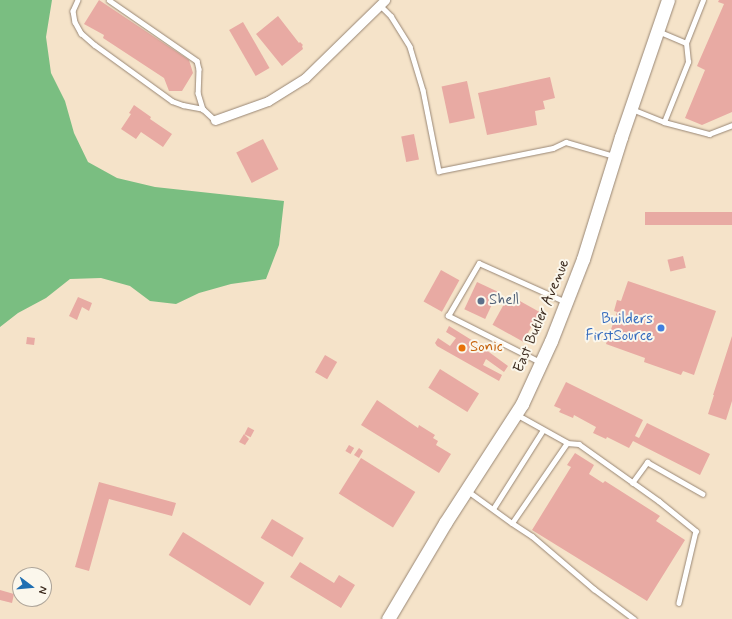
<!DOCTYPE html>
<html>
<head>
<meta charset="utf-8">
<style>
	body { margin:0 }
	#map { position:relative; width:732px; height:619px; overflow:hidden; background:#f5e3c9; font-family:Mynerve,sans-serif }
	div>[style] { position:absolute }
	.forest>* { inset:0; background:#7abe81 }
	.building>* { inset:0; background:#e8aaa3; transform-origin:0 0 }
	.roads { filter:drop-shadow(0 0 1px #988674) drop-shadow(0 0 1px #988674) }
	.service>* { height:4.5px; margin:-2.25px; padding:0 2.25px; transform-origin:2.25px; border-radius:2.25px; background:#fff }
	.minor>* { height:9px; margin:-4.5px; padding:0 4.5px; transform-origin:4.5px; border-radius:4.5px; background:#fff }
	.secondary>* { height:13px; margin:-6.5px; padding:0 6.5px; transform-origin:6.5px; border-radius:6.5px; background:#fff }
	.dots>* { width:11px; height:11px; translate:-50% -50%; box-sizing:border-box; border:2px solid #fbf7ec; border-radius:50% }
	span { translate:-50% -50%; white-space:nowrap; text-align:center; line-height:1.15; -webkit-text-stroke:4px #fbf7ec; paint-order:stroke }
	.service-label { font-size:15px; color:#4e5e75 }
	.left { translate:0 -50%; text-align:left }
	.street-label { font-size:15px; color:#3b2a1e }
	.shop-label { font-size:15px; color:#366cbe }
	.right { translate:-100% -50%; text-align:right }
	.food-label { font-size:15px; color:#c56008 }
	.north { position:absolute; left:12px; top:567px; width:40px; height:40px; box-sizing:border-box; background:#fbf7ec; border:1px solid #aea59a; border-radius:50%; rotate:106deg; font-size:11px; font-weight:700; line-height:16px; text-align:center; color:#3b2a1e }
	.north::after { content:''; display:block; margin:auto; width:14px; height:18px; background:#1f6fb2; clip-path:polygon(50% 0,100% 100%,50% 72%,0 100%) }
</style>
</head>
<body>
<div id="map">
	<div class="forest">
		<i style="clip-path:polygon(0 0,52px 0,46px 37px,51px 73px,65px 101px,74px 133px,88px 162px,117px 178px,155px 187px,284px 201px,279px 245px,266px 279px,231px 284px,199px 293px,176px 304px,150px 301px,130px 286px,101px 278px,70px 279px,46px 298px,18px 313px,0 327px)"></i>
	</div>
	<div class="building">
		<i style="clip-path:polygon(99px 0,189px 60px,193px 73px,182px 91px,169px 91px,164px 78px,103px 38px,104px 35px,84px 24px)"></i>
		<i style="clip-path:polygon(719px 0,732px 0,732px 112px,702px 125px,685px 118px,705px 70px,697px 66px,724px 4px,718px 2px)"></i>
		<i style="clip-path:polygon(278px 16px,299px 43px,300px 42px,303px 45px,302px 46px,303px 49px,282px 66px,256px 34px)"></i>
		<i style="left:243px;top:22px;width:53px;height:16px;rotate:60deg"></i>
		<i style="clip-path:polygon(550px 77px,555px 98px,543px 101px,545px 109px,535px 111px,537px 125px,487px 135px,478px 93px)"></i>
		<i style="left:467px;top:81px;width:38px;height:26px;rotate:78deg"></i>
		<i style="clip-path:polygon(134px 105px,151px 117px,150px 119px,172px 134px,163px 147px,141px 132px,136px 139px,121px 129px,131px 114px,129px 113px)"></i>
		<i style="left:414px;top:134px;width:26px;height:13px;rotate:79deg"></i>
		<i style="left:263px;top:139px;width:34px;height:30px;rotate:63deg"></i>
		<i style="left:732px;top:212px;width:13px;height:87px;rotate:90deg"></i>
		<i style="left:683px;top:256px;width:12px;height:16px;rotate:76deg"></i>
		<i style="left:441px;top:270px;width:21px;height:36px;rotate:29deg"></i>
		<i style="clip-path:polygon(628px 281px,716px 311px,694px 375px,683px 371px,681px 375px,644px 362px,645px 358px,606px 344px,617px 312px,614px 311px,617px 300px,621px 301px)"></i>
		<i style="left:477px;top:282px;width:23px;height:30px;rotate:25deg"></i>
		<i style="left:509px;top:295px;width:35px;height:34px;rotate:29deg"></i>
		<i style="clip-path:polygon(78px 297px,92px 303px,89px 311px,82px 307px,77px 320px,69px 316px)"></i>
		<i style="clip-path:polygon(449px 326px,478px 344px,508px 366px,504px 372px,486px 359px,483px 365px,502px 375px,499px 381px,437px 346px,435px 343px,438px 338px,450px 346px,456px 338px,446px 332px)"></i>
		<i style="clip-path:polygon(732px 336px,732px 401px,726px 420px,708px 414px,714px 395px,713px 395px)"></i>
		<i style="left:27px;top:337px;width:8px;height:7px;rotate:7deg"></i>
		<i style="left:325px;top:355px;width:14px;height:20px;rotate:30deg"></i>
		<i style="left:440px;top:369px;width:46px;height:22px;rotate:32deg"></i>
		<i style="clip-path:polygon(566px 382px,643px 420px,635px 436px,639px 438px,647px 423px,710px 454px,700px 475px,633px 441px,629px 448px,607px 437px,606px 439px,593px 433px,596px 427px,574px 415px,573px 418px,559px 412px,561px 409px,554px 406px)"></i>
		<i style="clip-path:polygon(377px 400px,418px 428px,419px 425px,435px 435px,433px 438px,438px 441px,436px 445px,451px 454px,439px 473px,361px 425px)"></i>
		<i style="left:248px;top:427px;width:7px;height:8px;rotate:27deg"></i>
		<i style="clip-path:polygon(244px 434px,249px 439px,245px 445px,239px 442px)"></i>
		<i style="left:349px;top:445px;width:6px;height:7px;rotate:31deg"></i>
		<i style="clip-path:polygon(359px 448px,363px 451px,359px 458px,354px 455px)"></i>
		<i style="clip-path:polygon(575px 453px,594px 465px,589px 474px,603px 483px,605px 481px,660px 516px,656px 521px,685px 540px,647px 601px,532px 530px,571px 467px,567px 465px)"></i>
		<i style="left:361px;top:458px;width:64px;height:42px;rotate:32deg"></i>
		<i style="clip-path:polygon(99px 482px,176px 503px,172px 516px,109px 499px,89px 571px,75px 567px)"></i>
		<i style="left:272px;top:519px;width:37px;height:22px;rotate:31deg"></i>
		<i style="left:183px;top:532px;width:96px;height:27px;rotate:32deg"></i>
		<i style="clip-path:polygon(300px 562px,334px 583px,339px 575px,355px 585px,341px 608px,290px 577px)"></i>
		<i style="clip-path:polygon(0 590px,14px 594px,12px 603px,0 600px)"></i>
	</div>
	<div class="roads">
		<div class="service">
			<i style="left:78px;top:0;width:12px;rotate:114deg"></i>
			<i style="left:73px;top:11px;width:11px;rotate:80deg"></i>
			<i style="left:75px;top:22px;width:13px;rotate:61deg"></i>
			<i style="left:81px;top:33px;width:18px;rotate:41deg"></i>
			<i style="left:95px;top:45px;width:95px;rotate:36deg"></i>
			<i style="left:172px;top:101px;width:12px;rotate:20deg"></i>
			<i style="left:183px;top:105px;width:20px;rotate:11deg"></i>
			<i style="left:203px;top:109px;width:16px;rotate:43deg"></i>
			<i style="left:109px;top:0;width:107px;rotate:34.7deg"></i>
			<i style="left:197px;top:61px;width:8px;rotate:76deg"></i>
			<i style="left:199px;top:69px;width:24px;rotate:92deg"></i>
			<i style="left:198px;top:93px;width:17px;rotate:73deg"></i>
			<i style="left:380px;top:5px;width:16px;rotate:45deg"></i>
			<i style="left:391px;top:16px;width:36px;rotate:58deg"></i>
			<i style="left:410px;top:47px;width:45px;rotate:73.2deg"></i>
			<i style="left:423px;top:90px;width:83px;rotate:78.8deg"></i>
			<i style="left:439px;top:171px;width:116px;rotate:-11.4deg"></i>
			<i style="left:553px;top:148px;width:14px;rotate:-25deg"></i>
			<i style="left:566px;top:142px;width:50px;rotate:16.3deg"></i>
			<i style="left:658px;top:31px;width:30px;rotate:23deg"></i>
			<i style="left:632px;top:109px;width:35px;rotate:22deg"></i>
			<i style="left:664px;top:122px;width:65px;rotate:-68.2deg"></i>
			<i style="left:688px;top:62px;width:19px;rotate:-96deg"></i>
			<i style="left:686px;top:43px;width:46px;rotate:-68.4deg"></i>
			<i style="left:664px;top:122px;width:47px;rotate:14.9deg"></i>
			<i style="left:709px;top:134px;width:25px;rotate:-21deg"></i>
			<i style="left:539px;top:362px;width:102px;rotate:-153.2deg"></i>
			<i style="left:448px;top:316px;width:61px;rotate:-59.7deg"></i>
			<i style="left:479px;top:263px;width:93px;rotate:24.1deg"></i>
			<i style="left:567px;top:443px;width:12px;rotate:5deg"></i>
			<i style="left:579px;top:444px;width:98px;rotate:35.5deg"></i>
			<i style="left:659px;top:501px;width:48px;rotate:39deg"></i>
			<i style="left:696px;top:531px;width:74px;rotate:103.3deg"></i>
			<i style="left:632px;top:483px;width:26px;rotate:-54deg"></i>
			<i style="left:647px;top:462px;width:64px;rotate:29.7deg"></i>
			<i style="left:468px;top:491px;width:54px;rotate:36deg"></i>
			<i style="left:512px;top:523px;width:97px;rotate:-55.5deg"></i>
			<i style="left:567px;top:443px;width:57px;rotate:-150.8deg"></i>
			<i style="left:493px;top:509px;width:93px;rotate:-57.7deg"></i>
			<i style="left:512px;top:523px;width:24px;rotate:33deg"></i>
			<i style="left:532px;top:536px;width:82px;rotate:40.5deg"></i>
			<i style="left:594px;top:589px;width:50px;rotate:36.9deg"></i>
		</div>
		<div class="minor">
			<i style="left:215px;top:120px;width:56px;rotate:-19.7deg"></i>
			<i style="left:268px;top:101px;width:44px;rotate:-31.9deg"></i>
			<i style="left:305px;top:78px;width:112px;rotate:-44.3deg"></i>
		</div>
		<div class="secondary">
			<i style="left:388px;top:619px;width:112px;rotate:-59.3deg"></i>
			<i style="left:445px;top:523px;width:142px;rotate:-57.1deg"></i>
			<i style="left:522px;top:404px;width:69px;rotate:-65.3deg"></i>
			<i style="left:551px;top:341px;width:88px;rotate:-68.7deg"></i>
			<i style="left:583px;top:259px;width:128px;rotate:-72.7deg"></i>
			<i style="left:621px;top:137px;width:145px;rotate:-71.1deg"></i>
		</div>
	</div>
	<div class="dots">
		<i style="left:481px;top:301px;background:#5c6f8a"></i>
		<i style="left:661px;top:328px;background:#3f7fe0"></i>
		<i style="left:462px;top:348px;background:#e8710a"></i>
	</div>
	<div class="service-label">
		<span class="left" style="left:489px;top:301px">Shell</span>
	</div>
	<div class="street-label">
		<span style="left:542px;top:316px;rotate:-67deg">East Butler Avenue</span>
	</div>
	<div class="shop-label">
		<span class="right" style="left:653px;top:328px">Builders<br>FirstSource</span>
	</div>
	<div class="food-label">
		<span class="left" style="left:470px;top:348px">Sonic</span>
	</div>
	<div class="north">N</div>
</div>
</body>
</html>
